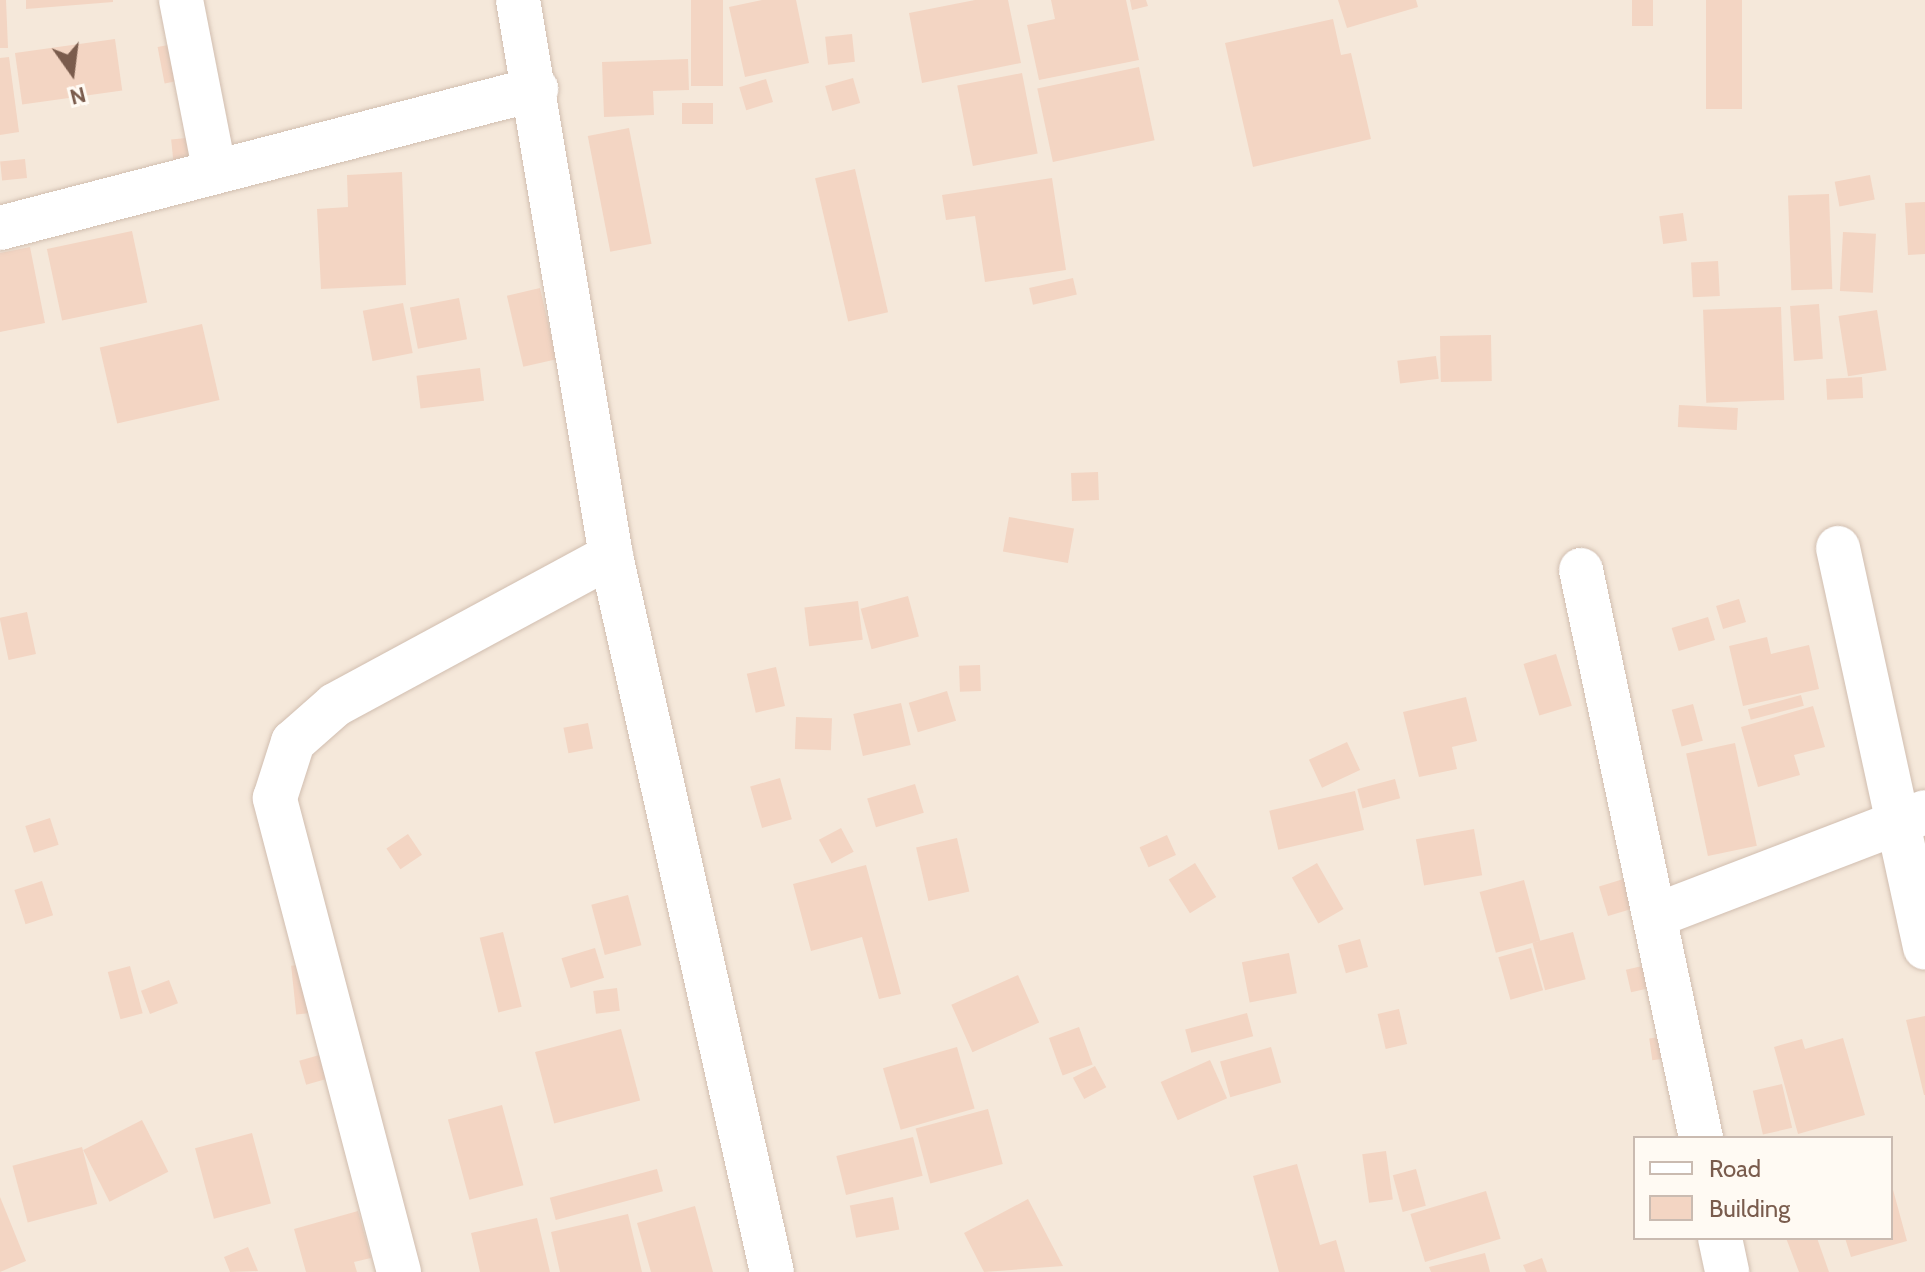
<!DOCTYPE html>
<html>
<head>
<meta charset="utf-8">
<style>
	body { margin:0 }
	#map { position:relative; width:1925px; height:1272px; overflow:hidden; background:#fdf6ec; font-family:Cabin,sans-serif }
	div>[style] { position:absolute }
	.residential>* { inset:0; background:#f5e8da }
	.building>* { inset:0; background:#f3d5c3; transform-origin:0 0 }
	.roads { filter:drop-shadow(0 0 2px #d1beb0) drop-shadow(0 0 2px #d1beb0) }
	.minor>* { height:44px; margin:-22px; padding:0 22px; transform-origin:22px; border-radius:22px; background:#fff }
	span { translate:-50% -50%; white-space:nowrap; text-align:center; line-height:1.15; -webkit-text-stroke:8px #fffaf3; paint-order:stroke }
	.legend { position:absolute; left:1633px; top:1136px; width:260px; height:104px; box-sizing:border-box; background:#fffaf3; border:2px solid #cabbb1; margin:0; padding:10px 14px; list-style:none; font-size:24px; color:#7a5c4d }
	.legend li { display:flex; align-items:center; gap:16px; height:40px }
	.legend b { width:40px; border:2px solid #cabbb1 }
	.north { position:absolute; left:32px; top:32px; width:80px; height:80px; -webkit-text-stroke:6px #fffaf3; paint-order:stroke; rotate:166deg; font-size:22px; font-weight:700; line-height:32px; text-align:center; color:#7a5c4d }
	.north::after { content:''; display:block; margin:auto; width:28px; height:36px; background:#7a5c4d; clip-path:polygon(50% 0,100% 100%,50% 72%,0 100%) }
</style>
</head>
<body>
<div id="map">
	<div class="residential">
		<i style="clip-path:polygon(evenodd,0 0,1925px 0,1925px 1272px,0 1272px,0 0,1635px 1138px,1891px 1138px,1891px 1238px,1635px 1238px,1635px 1138px)"></i>
	</div>
	<div class="building">
		<i style="clip-path:polygon(0 0,6px 0,8px 48px,0 48px)"></i>
		<i style="clip-path:polygon(26px 0,113px 0,113px 2px,26px 9px)"></i>
		<i style="left:691px;top:0;width:32px;height:86px"></i>
		<i style="clip-path:polygon(762px 0,796px 0,809px 63px,745px 77px,729px 7px)"></i>
		<i style="clip-path:polygon(975px 0,1008px 0,1021px 63px,922px 83px,909px 13px)"></i>
		<i style="clip-path:polygon(1051px 0,1126px 0,1139px 60px,1039px 80px,1027px 25px,1055px 19px)"></i>
		<i style="clip-path:polygon(1130px 0,1146px 0,1148px 6px,1132px 10px)"></i>
		<i style="clip-path:polygon(1338px 0,1416px 0,1418px 7px,1347px 28px)"></i>
		<i style="left:1632px;top:0;width:21px;height:26px"></i>
		<i style="left:1706px;top:0;width:36px;height:109px"></i>
		<i style="clip-path:polygon(1333px 19px,1341px 55px,1351px 53px,1371px 139px,1253px 167px,1225px 43px)"></i>
		<i style="left:852px;top:34px;width:28px;height:27px;rotate:84deg"></i>
		<i style="left:115px;top:39px;width:52px;height:101px;rotate:82deg"></i>
		<i style="left:189px;top:41px;width:37px;height:32px;rotate:79deg"></i>
		<i style="clip-path:polygon(9px 57px,19px 132px,0 135px,0 58px)"></i>
		<i style="clip-path:polygon(688px 59px,689px 90px,653px 91px,654px 115px,604px 117px,602px 62px)"></i>
		<i style="left:1139px;top:67px;width:75px;height:104px;rotate:78deg"></i>
		<i style="left:1022px;top:73px;width:82px;height:66px;rotate:79deg"></i>
		<i style="left:853px;top:78px;width:26px;height:29px;rotate:74deg"></i>
		<i style="left:766px;top:79px;width:24px;height:28px;rotate:73deg"></i>
		<i style="left:682px;top:103px;width:31px;height:21px"></i>
		<i style="left:629px;top:128px;width:118px;height:42px;rotate:79deg"></i>
		<i style="left:196px;top:137px;width:27px;height:25px;rotate:84deg"></i>
		<i style="left:25px;top:159px;width:19px;height:25px;rotate:84deg"></i>
		<i style="left:855px;top:169px;width:147px;height:41px;rotate:77deg"></i>
		<i style="clip-path:polygon(402px 172px,406px 285px,321px 289px,317px 209px,348px 207px,347px 175px)"></i>
		<i style="left:1870px;top:175px;width:25px;height:36px;rotate:79deg"></i>
		<i style="clip-path:polygon(1052px 178px,1066px 270px,985px 282px,975px 216px,946px 220px,942px 195px)"></i>
		<i style="left:1829px;top:194px;width:95px;height:41px;rotate:88deg"></i>
		<i style="clip-path:polygon(1925px 202px,1925px 254px,1908px 255px,1905px 203px)"></i>
		<i style="left:1683px;top:213px;width:28px;height:24px;rotate:82deg"></i>
		<i style="left:132px;top:231px;width:73px;height:87px;rotate:78deg"></i>
		<i style="left:1843px;top:232px;width:33px;height:59px;rotate:3deg"></i>
		<i style="clip-path:polygon(30px 247px,45px 323px,0 332px,0 253px)"></i>
		<i style="left:1718px;top:261px;width:35px;height:27px;rotate:87deg"></i>
		<i style="left:1073px;top:278px;width:17px;height:45px;rotate:77deg"></i>
		<i style="left:540px;top:288px;width:73px;height:34px;rotate:77deg"></i>
		<i style="left:459px;top:298px;width:42px;height:50px;rotate:79deg"></i>
		<i style="left:403px;top:303px;width:51px;height:41px;rotate:79deg"></i>
		<i style="left:1819px;top:304px;width:55px;height:29px;rotate:86deg"></i>
		<i style="left:1781px;top:307px;width:93px;height:78px;rotate:88deg"></i>
		<i style="left:1877px;top:310px;width:61px;height:39px;rotate:81deg"></i>
		<i style="left:202px;top:324px;width:78px;height:105px;rotate:77deg"></i>
		<i style="left:1491px;top:335px;width:46px;height:51px;rotate:89deg"></i>
		<i style="left:1436px;top:356px;width:23px;height:39px;rotate:83deg"></i>
		<i style="left:480px;top:368px;width:33px;height:64px;rotate:83deg"></i>
		<i style="left:1862px;top:377px;width:21px;height:36px;rotate:87deg"></i>
		<i style="left:1679px;top:405px;width:59px;height:22px;rotate:3deg"></i>
		<i style="left:1098px;top:472px;width:28px;height:27px;rotate:88deg"></i>
		<i style="left:1009px;top:517px;width:66px;height:35px;rotate:10deg"></i>
		<i style="left:908px;top:596px;width:42px;height:49px;rotate:75deg"></i>
		<i style="left:1739px;top:599px;width:24px;height:24px;rotate:73deg"></i>
		<i style="left:858px;top:601px;width:39px;height:54px;rotate:83deg"></i>
		<i style="left:27px;top:612px;width:43px;height:28px;rotate:78deg"></i>
		<i style="left:1708px;top:617px;width:24px;height:38px;rotate:73deg"></i>
		<i style="clip-path:polygon(1767px 637px,1771px 654px,1809px 645px,1819px 689px,1743px 706px,1729px 646px)"></i>
		<i style="left:1556px;top:654px;width:54px;height:34px;rotate:73deg"></i>
		<i style="left:980px;top:665px;width:26px;height:21px;rotate:88deg"></i>
		<i style="left:776px;top:667px;width:40px;height:30px;rotate:77deg"></i>
		<i style="left:947px;top:691px;width:31px;height:40px;rotate:73deg"></i>
		<i style="left:1801px;top:695px;width:11px;height:55px;rotate:75deg"></i>
		<i style="clip-path:polygon(1466px 697px,1477px 741px,1452px 747px,1457px 769px,1419px 777px,1403px 712px)"></i>
		<i style="left:901px;top:703px;width:43px;height:49px;rotate:77deg"></i>
		<i style="left:1693px;top:704px;width:38px;height:22px;rotate:75deg"></i>
		<i style="clip-path:polygon(1813px 706px,1825px 747px,1794px 755px,1800px 775px,1758px 787px,1741px 727px)"></i>
		<i style="left:796px;top:717px;width:36px;height:32px;rotate:2deg"></i>
		<i style="left:588px;top:723px;width:26px;height:25px;rotate:79deg"></i>
		<i style="left:1347px;top:742px;width:31px;height:42px;rotate:65deg"></i>
		<i style="left:1735px;top:743px;width:105px;height:50px;rotate:78deg"></i>
		<i style="left:780px;top:778px;width:43px;height:31px;rotate:74deg"></i>
		<i style="left:1395px;top:779px;width:20px;height:39px;rotate:75deg"></i>
		<i style="left:915px;top:784px;width:30px;height:50px;rotate:73deg"></i>
		<i style="left:1355px;top:791px;width:40px;height:88px;rotate:77deg"></i>
		<i style="left:50px;top:818px;width:28px;height:26px;rotate:72deg"></i>
		<i style="left:841px;top:828px;width:27px;height:25px;rotate:62deg"></i>
		<i style="left:1474px;top:829px;width:47px;height:59px;rotate:80deg"></i>
		<i style="left:408px;top:834px;width:25px;height:26px;rotate:56deg"></i>
		<i style="left:1167px;top:835px;width:22px;height:30px;rotate:66deg"></i>
		<i style="left:957px;top:838px;width:55px;height:42px;rotate:77deg"></i>
		<i style="left:1195px;top:863px;width:40px;height:31px;rotate:58deg"></i>
		<i style="left:1317px;top:863px;width:53px;height:29px;rotate:60deg"></i>
		<i style="clip-path:polygon(866px 865px,901px 994px,879px 999px,862px 937px,811px 951px,793px 884px)"></i>
		<i style="left:1643px;top:873px;width:31px;height:46px;rotate:73deg"></i>
		<i style="left:1524px;top:880px;width:63px;height:46px;rotate:75deg"></i>
		<i style="left:42px;top:881px;width:36px;height:29px;rotate:72deg"></i>
		<i style="left:628px;top:895px;width:52px;height:38px;rotate:75deg"></i>
		<i style="left:503px;top:932px;width:77px;height:24px;rotate:76deg"></i>
		<i style="left:1573px;top:932px;width:49px;height:42px;rotate:75deg"></i>
		<i style="left:1360px;top:939px;width:29px;height:23px;rotate:74deg"></i>
		<i style="left:595px;top:948px;width:31px;height:35px;rotate:73deg"></i>
		<i style="left:1531px;top:948px;width:44px;height:34px;rotate:74deg"></i>
		<i style="left:1289px;top:953px;width:41px;height:48px;rotate:79deg"></i>
		<i style="left:1660px;top:962px;width:23px;height:35px;rotate:77deg"></i>
		<i style="left:318px;top:963px;width:49px;height:27px;rotate:84deg"></i>
		<i style="left:130px;top:966px;width:49px;height:23px;rotate:75deg"></i>
		<i style="left:1018px;top:975px;width:52px;height:73px;rotate:66deg"></i>
		<i style="left:169px;top:980px;width:25px;height:30px;rotate:69deg"></i>
		<i style="left:617px;top:988px;width:23px;height:24px;rotate:83deg"></i>
		<i style="left:1399px;top:1009px;width:36px;height:22px;rotate:77deg"></i>
		<i style="left:1247px;top:1013px;width:24px;height:64px;rotate:75deg"></i>
		<i style="clip-path:polygon(1925px 1016px,1925px 1095px,1924px 1095px,1906px 1020px)"></i>
		<i style="left:1079px;top:1027px;width:40px;height:32px;rotate:70deg"></i>
		<i style="left:621px;top:1029px;width:74px;height:89px;rotate:75deg"></i>
		<i style="left:1674px;top:1035px;width:22px;height:25px;rotate:82deg"></i>
		<i style="clip-path:polygon(1843px 1038px,1865px 1115px,1798px 1134px,1774px 1047px,1802px 1039px,1805px 1049px)"></i>
		<i style="left:957px;top:1047px;width:64px;height:77px;rotate:74deg"></i>
		<i style="left:1271px;top:1047px;width:37px;height:53px;rotate:74deg"></i>
		<i style="left:330px;top:1052px;width:25px;height:32px;rotate:74deg"></i>
		<i style="left:1210px;top:1060px;width:42px;height:54px;rotate:66deg"></i>
		<i style="left:1095px;top:1066px;width:24px;height:25px;rotate:62deg"></i>
		<i style="left:1782px;top:1084px;width:45px;height:30px;rotate:77deg"></i>
		<i style="left:502px;top:1105px;width:83px;height:56px;rotate:75deg"></i>
		<i style="left:988px;top:1109px;width:57px;height:75px;rotate:75deg"></i>
		<i style="left:142px;top:1120px;width:58px;height:66px;rotate:63deg"></i>
		<i style="left:252px;top:1133px;width:73px;height:59px;rotate:75deg"></i>
		<i style="left:913px;top:1137px;width:40px;height:79px;rotate:76deg"></i>
		<i style="left:82px;top:1147px;width:59px;height:72px;rotate:75deg"></i>
		<i style="left:1386px;top:1151px;width:49px;height:24px;rotate:82deg"></i>
		<i style="clip-path:polygon(1297px 1164px,1320px 1245px,1336px 1240px,1345px 1272px,1279px 1272px,1253px 1176px)"></i>
		<i style="left:657px;top:1169px;width:23px;height:111px;rotate:75deg"></i>
		<i style="left:1416px;top:1169px;width:38px;height:24px;rotate:75deg"></i>
		<i style="clip-path:polygon(1892px 1186px,1907px 1241px,1851px 1257px,1845px 1238px,1891px 1238px)"></i>
		<i style="left:1486px;top:1191px;width:50px;height:79px;rotate:73deg"></i>
		<i style="clip-path:polygon(0 1197px,26px 1261px,0 1272px)"></i>
		<i style="left:893px;top:1197px;width:33px;height:44px;rotate:79deg"></i>
		<i style="clip-path:polygon(1028px 1199px,1063px 1266px,984px 1272px,964px 1233px)"></i>
		<i style="clip-path:polygon(695px 1206px,713px 1272px,651px 1272px,637px 1223px)"></i>
		<i style="clip-path:polygon(358px 1211px,371px 1258px,354px 1262px,357px 1272px,306px 1272px,294px 1229px)"></i>
		<i style="clip-path:polygon(628px 1214px,642px 1272px,560px 1272px,551px 1232px)"></i>
		<i style="clip-path:polygon(537px 1218px,550px 1272px,480px 1272px,471px 1233px)"></i>
		<i style="clip-path:polygon(1786px 1238px,1817px 1238px,1829px 1272px,1799px 1272px)"></i>
		<i style="clip-path:polygon(248px 1247px,258px 1271px,230px 1272px,224px 1257px)"></i>
		<i style="clip-path:polygon(1485px 1253px,1490px 1272px,1431px 1272px,1429px 1267px)"></i>
		<i style="clip-path:polygon(1542px 1258px,1547px 1272px,1526px 1272px,1523px 1265px)"></i>
	</div>
	<div class="roads">
		<div class="minor">
			<i style="left:181px;top:0;width:171px;rotate:78.9deg"></i>
			<i style="left:518px;top:0;width:564px;rotate:80.5deg"></i>
			<i style="left:611px;top:556px;width:734px;rotate:77.33deg"></i>
			<i style="left:0;top:228px;width:554px;rotate:-14.54deg"></i>
			<i style="left:1838px;top:548px;width:409px;rotate:77.7deg"></i>
			<i style="left:1581px;top:570px;width:581px;rotate:78.07deg"></i>
			<i style="left:1657px;top:915px;width:287px;rotate:-21deg"></i>
			<i style="left:1720px;top:1238px;width:35px;rotate:78deg"></i>
			<i style="left:399px;top:1272px;width:490px;rotate:-104.7deg"></i>
			<i style="left:275px;top:798px;width:59px;rotate:-72.2deg"></i>
			<i style="left:293px;top:742px;width:56px;rotate:-41.4deg"></i>
			<i style="left:335px;top:705px;width:314px;rotate:-28.4deg"></i>
		</div>
	</div>
	<ul class="legend">
	<li><b style="height:10px;background:#fff"></b>Road</li>
	<li><b style="height:22px;background:#f3d5c3"></b>Building</li>
	</ul>
	<div class="north">N</div>
</div>
</body>
</html>
